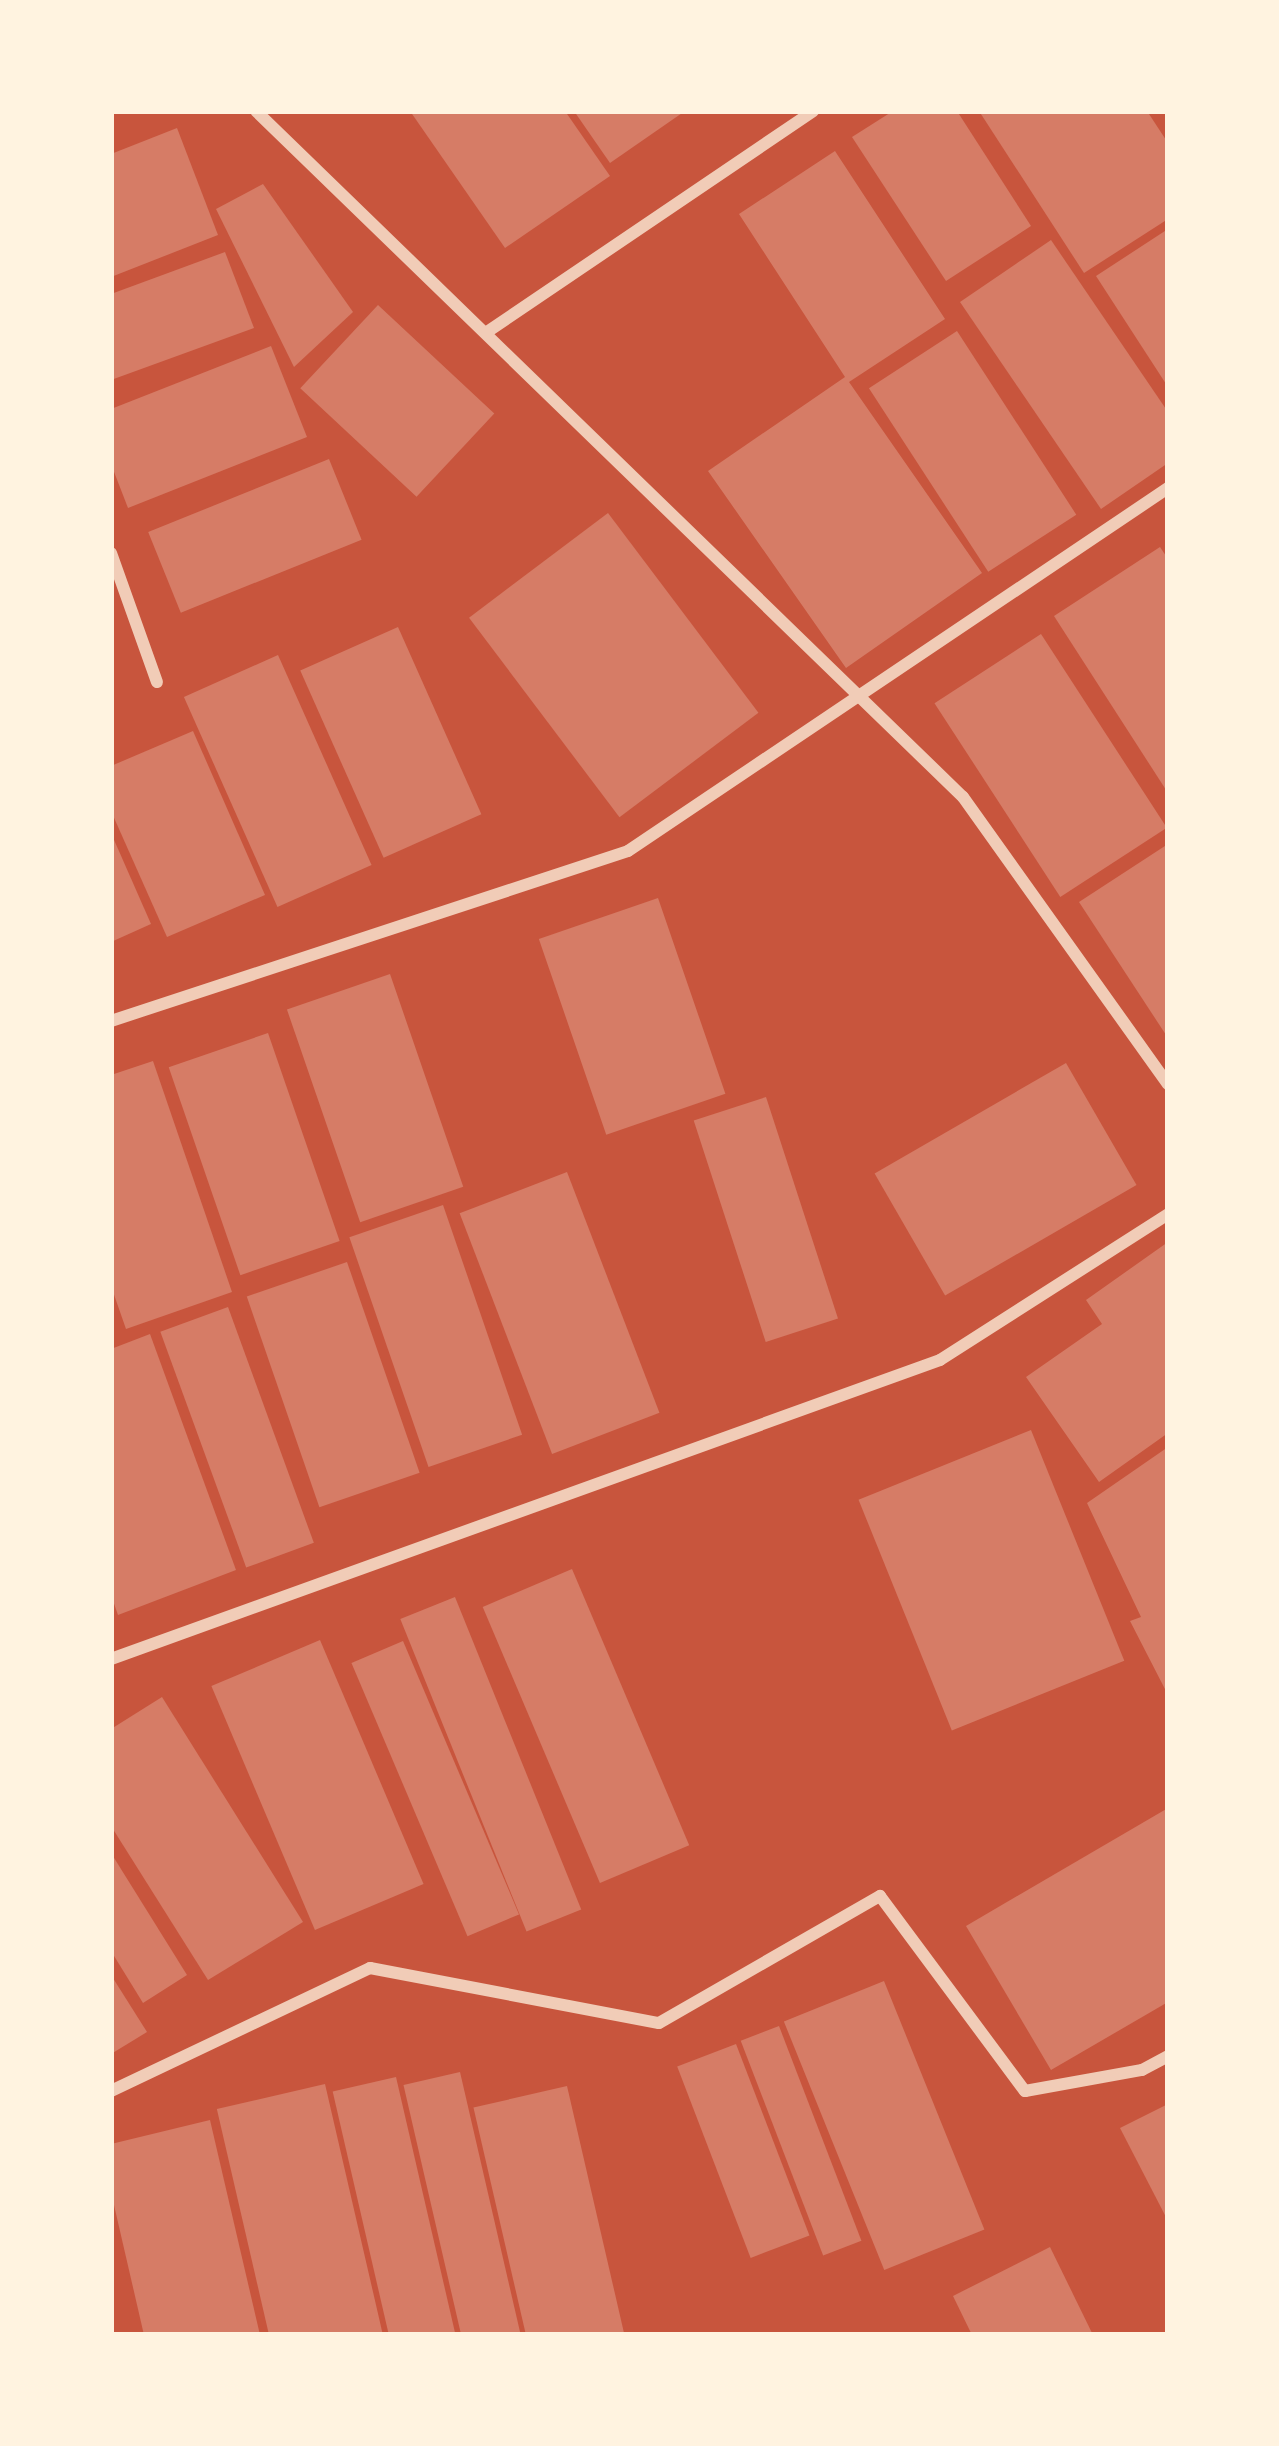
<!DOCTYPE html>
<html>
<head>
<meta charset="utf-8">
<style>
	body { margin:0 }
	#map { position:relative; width:1279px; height:2446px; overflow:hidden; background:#c8553d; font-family:"IBM Plex Sans",sans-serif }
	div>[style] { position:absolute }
	.building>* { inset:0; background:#d67c66; transform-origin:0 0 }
	.minor>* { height:12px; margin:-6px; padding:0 6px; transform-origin:6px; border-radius:6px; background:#f1ccb7 }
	span { translate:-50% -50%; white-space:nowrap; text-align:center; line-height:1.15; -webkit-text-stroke:12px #fff3e0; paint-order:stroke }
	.frame { position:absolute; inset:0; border:114px solid #fff3e0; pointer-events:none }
</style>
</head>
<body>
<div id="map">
	<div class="building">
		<i style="clip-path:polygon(410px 111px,565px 111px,610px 176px,505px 248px)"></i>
		<i style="clip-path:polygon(574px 111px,685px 111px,610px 163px)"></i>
		<i style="clip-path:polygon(893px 111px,957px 111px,1031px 226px,946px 281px,852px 137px)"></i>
		<i style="clip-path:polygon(979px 111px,1147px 111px,1168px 143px,1168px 219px,1084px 273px)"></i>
		<i style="clip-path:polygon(177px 128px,218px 235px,111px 277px,111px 154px)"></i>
		<i style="clip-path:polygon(835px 151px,945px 319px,849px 382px,982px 573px,846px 668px,708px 471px,845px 377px,739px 214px)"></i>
		<i style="clip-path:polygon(263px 184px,353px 312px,294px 367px,216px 209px)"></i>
		<i style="clip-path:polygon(1168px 229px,1168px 387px,1096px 276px)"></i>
		<i style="clip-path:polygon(1051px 240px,1168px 412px,1168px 463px,1101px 509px,960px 302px)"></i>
		<i style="clip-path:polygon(225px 252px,254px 328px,111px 380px,111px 294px)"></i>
		<i style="left:378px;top:305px;width:159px;height:114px;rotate:43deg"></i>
		<i style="left:957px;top:331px;width:219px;height:105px;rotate:57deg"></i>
		<i style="clip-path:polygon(271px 346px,307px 437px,128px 508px,111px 464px,111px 409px)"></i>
		<i style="left:329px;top:459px;width:87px;height:195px;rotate:68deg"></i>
		<i style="left:608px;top:513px;width:250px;height:174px;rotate:53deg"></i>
		<i style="clip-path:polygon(1160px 547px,1168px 559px,1168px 793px,1054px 616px)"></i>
		<i style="left:398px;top:627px;width:205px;height:107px;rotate:66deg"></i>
		<i style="left:1041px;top:634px;width:231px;height:127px;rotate:57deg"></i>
		<i style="left:278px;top:655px;width:230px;height:103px;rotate:66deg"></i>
		<i style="clip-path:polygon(193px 731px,265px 895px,167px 937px,111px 811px,111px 766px)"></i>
		<i style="clip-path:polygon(111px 833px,151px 924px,111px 942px)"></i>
		<i style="clip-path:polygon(1168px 844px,1168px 1038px,1079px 902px)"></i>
		<i style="left:658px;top:898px;width:207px;height:126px;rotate:71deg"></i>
		<i style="left:390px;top:974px;width:225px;height:109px;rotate:71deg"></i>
		<i style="left:268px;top:1033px;width:220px;height:105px;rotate:71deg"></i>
		<i style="clip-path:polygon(153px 1061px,232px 1292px,126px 1329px,111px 1286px,111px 1075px)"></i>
		<i style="left:1066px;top:1063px;width:141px;height:221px;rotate:60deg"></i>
		<i style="left:766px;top:1097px;width:233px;height:76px;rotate:72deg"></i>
		<i style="left:567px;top:1172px;width:258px;height:115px;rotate:69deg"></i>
		<i style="left:443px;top:1205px;width:243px;height:99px;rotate:71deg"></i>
		<i style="clip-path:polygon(1168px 1242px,1168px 1433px,1099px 1482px,1026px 1377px,1102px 1324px,1086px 1300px)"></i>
		<i style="left:347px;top:1262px;width:223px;height:106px;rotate:71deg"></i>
		<i style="left:228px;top:1307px;width:251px;height:72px;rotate:70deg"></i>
		<i style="clip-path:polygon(150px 1334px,236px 1570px,118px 1615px,111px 1595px,111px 1349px)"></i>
		<i style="left:1031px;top:1430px;width:249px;height:186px;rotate:68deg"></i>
		<i style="clip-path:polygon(1168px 1447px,1168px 1695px,1130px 1621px,1141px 1617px,1087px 1503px)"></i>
		<i style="left:572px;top:1569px;width:300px;height:97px;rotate:67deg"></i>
		<i style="left:455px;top:1597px;width:337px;height:59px;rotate:68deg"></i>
		<i style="left:320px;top:1640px;width:265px;height:118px;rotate:67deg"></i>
		<i style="left:403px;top:1641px;width:297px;height:56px;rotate:67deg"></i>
		<i style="clip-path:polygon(162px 1697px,303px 1922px,208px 1980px,111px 1826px,111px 1729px)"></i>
		<i style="clip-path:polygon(1168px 1808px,1168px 2002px,1051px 2070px,966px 1926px)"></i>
		<i style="clip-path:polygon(111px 1853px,187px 1975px,143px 2003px,111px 1951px)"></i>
		<i style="clip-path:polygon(111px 1975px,147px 2032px,111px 2054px)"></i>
		<i style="left:884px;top:1981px;width:268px;height:108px;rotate:68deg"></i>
		<i style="left:779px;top:2026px;width:230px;height:41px;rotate:69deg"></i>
		<i style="left:736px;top:2044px;width:205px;height:63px;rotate:69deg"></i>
		<i style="left:460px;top:2072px;width:270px;height:58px;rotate:77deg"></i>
		<i style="left:396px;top:2077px;width:265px;height:65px;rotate:77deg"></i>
		<i style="left:325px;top:2084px;width:258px;height:111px;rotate:77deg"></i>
		<i style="left:567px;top:2086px;width:256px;height:96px;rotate:77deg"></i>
		<i style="clip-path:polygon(1168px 2104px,1168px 2221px,1120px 2128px)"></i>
		<i style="clip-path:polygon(210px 2120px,260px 2335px,144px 2335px,111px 2192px,111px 2144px)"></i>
		<i style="clip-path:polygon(1050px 2247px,1093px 2335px,972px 2335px,953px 2296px)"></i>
	</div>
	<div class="minor">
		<i style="left:256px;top:111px;width:985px;rotate:44.14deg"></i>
		<i style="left:963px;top:797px;width:353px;rotate:54.5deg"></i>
		<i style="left:487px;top:332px;width:394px;rotate:-34.1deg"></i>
		<i style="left:111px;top:553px;width:137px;rotate:70.4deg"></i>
		<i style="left:111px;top:1021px;width:544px;rotate:-18.2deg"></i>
		<i style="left:628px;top:851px;width:651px;rotate:-33.91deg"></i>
		<i style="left:111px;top:1659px;width:881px;rotate:-19.83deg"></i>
		<i style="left:940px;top:1360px;width:271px;rotate:-32.6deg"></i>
		<i style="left:111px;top:2091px;width:287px;rotate:-25.4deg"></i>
		<i style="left:370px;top:1968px;width:294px;rotate:10.8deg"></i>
		<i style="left:659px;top:2023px;width:255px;rotate:-29.9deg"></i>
		<i style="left:880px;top:1896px;width:243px;rotate:53.4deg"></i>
		<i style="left:1025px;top:2091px;width:119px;rotate:-10.2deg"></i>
		<i style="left:1142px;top:2070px;width:30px;rotate:-28deg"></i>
	</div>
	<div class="frame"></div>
</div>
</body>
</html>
